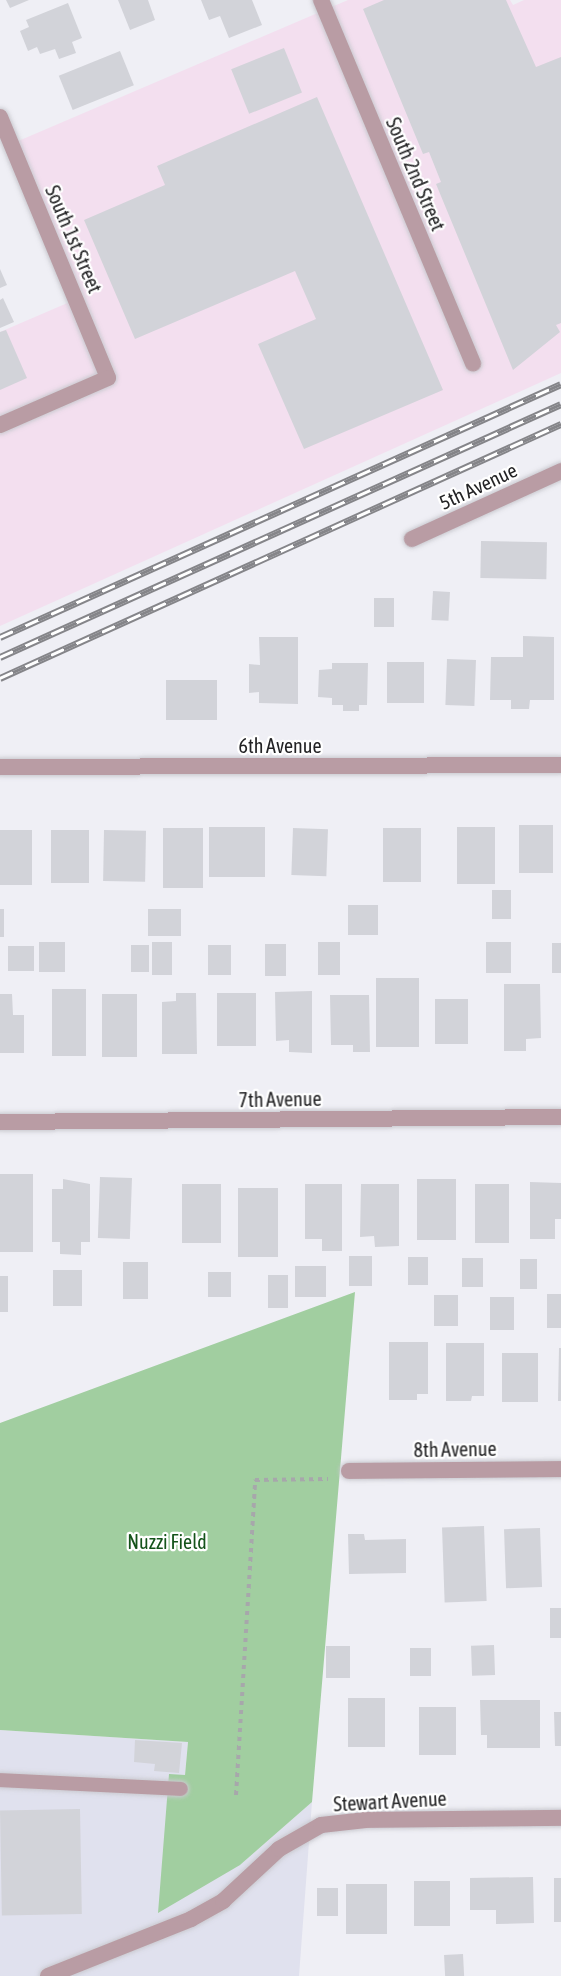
<!DOCTYPE html>
<html>
<head>
<meta charset="utf-8">
<style>
	body { margin:0 }
	#map { position:relative; width:561px; height:1976px; overflow:hidden; background:#efeff5; font-family:"Asap Condensed",sans-serif }
	div>[style] { position:absolute }
	.commercial>* { inset:0; background:#f3dfef }
	.built>* { inset:0; background:#e0e1ee }
	.green>* { inset:0; background:#a1cea0 }
	.building>* { inset:0; background:#d2d3d9; transform-origin:0 0 }
	.path>* { height:4px; margin-top:-2px; transform-origin:0; background:repeating-linear-gradient(90deg,#a7a7ab 0 4.5px,transparent 0 9px) }
	.roads { filter:drop-shadow(0 0 2px #cacad0) drop-shadow(0 0 2px #cacad0) }
	.service>* { height:14px; margin:-7px; padding:0 7px; transform-origin:7px; border-radius:7px; background:#b99ca4 }
	.minor>* { height:16px; margin:-8px; padding:0 8px; transform-origin:8px; border-radius:8px; background:#b99ca4 }
	.rail>* { height:7px; margin-top:-3.5px; transform-origin:0; background:repeating-linear-gradient(90deg,#fff 0 14px,#858589 0 28px); box-sizing:border-box; border-block:2px solid #858589 }
	span { translate:-50% -50%; white-space:nowrap; text-align:center; line-height:1.15; -webkit-text-stroke:4.5px #fff; paint-order:stroke }
	.street-label { font-size:20px; color:#232325 }
	.park-label { font-size:20px; color:#14531a }
</style>
</head>
<body>
<div id="map">
	<div class="commercial">
		<i style="clip-path:polygon(348px 0,510px 0,513px 5px,524px 0,561px 0,561px 373px,0 626px,0 332px,79px 298px,16px 142px)"></i>
	</div>
	<div class="built">
		<i style="clip-path:polygon(0 1730px,188px 1742px,185px 1775px,169px 1775px,240px 1865px,312px 1802px,299px 1976px,0 1976px)"></i>
	</div>
	<div class="green">
		<i style="clip-path:polygon(355px 1292px,312px 1802px,240px 1865px,158px 1913px,169px 1774px,185px 1775px,188px 1742px,0 1730px,0 1423px)"></i>
	</div>
	<div class="building">
		<i style="clip-path:polygon(6px 0,29px 0,10px 8px)"></i>
		<i style="clip-path:polygon(118px 0,148px 0,155px 20px,130px 30px)"></i>
		<i style="clip-path:polygon(201px 0,252px 0,262px 25px,229px 38px,220px 16px,209px 20px)"></i>
		<i style="clip-path:polygon(384px 0,506px 0,536px 67px,561px 57px,561px 323px,556px 325px,560px 332px,513px 370px,436px 184px,441px 182px,429px 152px,423px 154px,363px 9px)"></i>
		<i style="clip-path:polygon(68px 3px,82px 38px,72px 42px,76px 53px,59px 59px,55px 49px,40px 54px,37px 47px,28px 51px,20px 31px,29px 27px,26px 20px)"></i>
		<i style="left:284px;top:48px;width:48px;height:57px;rotate:68deg"></i>
		<i style="left:120px;top:51px;width:37px;height:66px;rotate:68deg"></i>
		<i style="clip-path:polygon(317px 97px,443px 390px,304px 449px,258px 344px,316px 319px,295px 271px,135px 339px,84px 220px,165px 185px,157px 166px)"></i>
		<i style="clip-path:polygon(0 269px,7px 285px,0 288px)"></i>
		<i style="clip-path:polygon(3px 298px,14px 322px,0 328px,0 300px)"></i>
		<i style="clip-path:polygon(6px 330px,27px 378px,0 390px,0 332px)"></i>
		<i style="left:481px;top:541px;width:66px;height:37px;rotate:1deg"></i>
		<i style="left:433px;top:591px;width:17px;height:29px;rotate:3deg"></i>
		<i style="left:374px;top:598px;width:20px;height:29px"></i>
		<i style="clip-path:polygon(523px 636px,554px 637px,554px 700px,530px 700px,529px 709px,511px 709px,511px 700px,490px 700px,491px 657px,523px 657px)"></i>
		<i style="clip-path:polygon(259px 637px,298px 637px,298px 704px,259px 703px,259px 692px,249px 693px,249px 664px,260px 665px)"></i>
		<i style="left:447px;top:659px;width:29px;height:46px;rotate:2deg"></i>
		<i style="left:387px;top:662px;width:37px;height:41px"></i>
		<i style="clip-path:polygon(332px 663px,368px 663px,367px 705px,359px 705px,359px 711px,343px 711px,343px 705px,332px 705px,332px 698px,318px 697px,319px 670px,332px 669px)"></i>
		<i style="left:166px;top:680px;width:51px;height:40px"></i>
		<i style="left:519px;top:825px;width:34px;height:48px"></i>
		<i style="left:209px;top:827px;width:56px;height:50px"></i>
		<i style="left:457px;top:827px;width:38px;height:57px"></i>
		<i style="left:163px;top:828px;width:40px;height:60px"></i>
		<i style="left:293px;top:828px;width:35px;height:47px;rotate:2deg"></i>
		<i style="left:383px;top:828px;width:38px;height:54px"></i>
		<i style="left:0;top:830px;width:32px;height:55px"></i>
		<i style="left:51px;top:830px;width:38px;height:53px"></i>
		<i style="left:104px;top:830px;width:42px;height:51px;rotate:1deg"></i>
		<i style="left:492px;top:890px;width:19px;height:29px"></i>
		<i style="left:348px;top:905px;width:30px;height:30px"></i>
		<i style="left:0;top:909px;width:4px;height:28px"></i>
		<i style="left:148px;top:909px;width:33px;height:27px"></i>
		<i style="left:39px;top:942px;width:26px;height:30px"></i>
		<i style="left:152px;top:942px;width:20px;height:33px"></i>
		<i style="left:340px;top:942px;width:33px;height:22px;rotate:90deg"></i>
		<i style="left:486px;top:942px;width:25px;height:31px"></i>
		<i style="left:552px;top:943px;width:9px;height:30px"></i>
		<i style="left:265px;top:944px;width:21px;height:32px"></i>
		<i style="left:149px;top:945px;width:27px;height:18px;rotate:90deg"></i>
		<i style="left:208px;top:945px;width:23px;height:30px"></i>
		<i style="left:8px;top:946px;width:26px;height:25px"></i>
		<i style="left:376px;top:978px;width:43px;height:69px"></i>
		<i style="clip-path:polygon(504px 984px,540px 984px,541px 1038px,526px 1039px,526px 1051px,504px 1051px)"></i>
		<i style="left:52px;top:989px;width:34px;height:67px"></i>
		<i style="clip-path:polygon(312px 991px,312px 1053px,289px 1052px,289px 1040px,276px 1041px,275px 992px)"></i>
		<i style="clip-path:polygon(176px 993px,196px 993px,197px 1054px,162px 1054px,162px 1002px,176px 1001px)"></i>
		<i style="left:217px;top:993px;width:39px;height:53px"></i>
		<i style="clip-path:polygon(0 994px,12px 994px,13px 1015px,24px 1015px,24px 1053px,0 1053px)"></i>
		<i style="left:102px;top:994px;width:35px;height:63px"></i>
		<i style="clip-path:polygon(330px 995px,369px 995px,370px 1052px,353px 1052px,353px 1045px,331px 1045px)"></i>
		<i style="left:435px;top:999px;width:33px;height:45px"></i>
		<i style="left:0;top:1174px;width:33px;height:78px"></i>
		<i style="left:100px;top:1177px;width:32px;height:61px;rotate:2deg"></i>
		<i style="clip-path:polygon(63px 1179px,90px 1184px,90px 1242px,81px 1242px,81px 1255px,60px 1254px,60px 1242px,52px 1242px,52px 1189px,63px 1189px)"></i>
		<i style="left:417px;top:1179px;width:39px;height:61px"></i>
		<i style="clip-path:polygon(530px 1182px,561px 1183px,561px 1219px,555px 1219px,555px 1239px,530px 1239px)"></i>
		<i style="left:182px;top:1184px;width:39px;height:59px"></i>
		<i style="clip-path:polygon(305px 1184px,342px 1184px,342px 1251px,322px 1251px,322px 1239px,305px 1239px)"></i>
		<i style="clip-path:polygon(361px 1184px,399px 1184px,399px 1246px,375px 1247px,374px 1236px,360px 1237px)"></i>
		<i style="left:475px;top:1184px;width:34px;height:59px"></i>
		<i style="left:238px;top:1188px;width:40px;height:69px"></i>
		<i style="left:349px;top:1256px;width:23px;height:30px"></i>
		<i style="left:408px;top:1257px;width:20px;height:28px"></i>
		<i style="left:462px;top:1258px;width:21px;height:29px"></i>
		<i style="left:520px;top:1259px;width:17px;height:30px"></i>
		<i style="left:123px;top:1262px;width:25px;height:37px"></i>
		<i style="left:295px;top:1266px;width:31px;height:31px"></i>
		<i style="left:53px;top:1270px;width:29px;height:36px"></i>
		<i style="left:208px;top:1272px;width:23px;height:25px"></i>
		<i style="left:268px;top:1275px;width:20px;height:33px"></i>
		<i style="left:0;top:1276px;width:8px;height:36px"></i>
		<i style="left:547px;top:1294px;width:14px;height:34px"></i>
		<i style="left:458px;top:1295px;width:31px;height:24px;rotate:90deg"></i>
		<i style="left:490px;top:1297px;width:24px;height:33px"></i>
		<i style="clip-path:polygon(389px 1342px,428px 1342px,428px 1394px,417px 1394px,417px 1400px,389px 1400px)"></i>
		<i style="clip-path:polygon(446px 1343px,484px 1343px,484px 1396px,472px 1396px,471px 1401px,446px 1401px)"></i>
		<i style="clip-path:polygon(559px 1348px,561px 1348px,561px 1401px,558px 1401px)"></i>
		<i style="left:502px;top:1353px;width:36px;height:49px"></i>
		<i style="left:484px;top:1526px;width:75px;height:42px;rotate:88deg"></i>
		<i style="left:540px;top:1528px;width:59px;height:36px;rotate:88deg"></i>
		<i style="clip-path:polygon(348px 1534px,364px 1534px,365px 1540px,406px 1539px,406px 1573px,349px 1574px)"></i>
		<i style="left:550px;top:1608px;width:11px;height:30px"></i>
		<i style="left:494px;top:1645px;width:30px;height:23px;rotate:88deg"></i>
		<i style="left:350px;top:1646px;width:32px;height:24px;rotate:90deg"></i>
		<i style="left:431px;top:1648px;width:28px;height:21px;rotate:90deg"></i>
		<i style="left:385px;top:1698px;width:49px;height:37px;rotate:90deg"></i>
		<i style="clip-path:polygon(480px 1700px,540px 1700px,540px 1748px,487px 1748px,487px 1735px,481px 1735px)"></i>
		<i style="left:419px;top:1707px;width:37px;height:48px"></i>
		<i style="clip-path:polygon(554px 1712px,561px 1712px,561px 1746px,555px 1746px)"></i>
		<i style="clip-path:polygon(135px 1740px,182px 1743px,179px 1773px,154px 1771px,155px 1764px,134px 1762px)"></i>
		<i style="left:80px;top:1809px;width:105px;height:80px;rotate:89deg"></i>
		<i style="clip-path:polygon(533px 1877px,534px 1923px,496px 1924px,496px 1910px,470px 1910px,470px 1878px)"></i>
		<i style="left:554px;top:1878px;width:7px;height:44px"></i>
		<i style="left:414px;top:1881px;width:36px;height:45px"></i>
		<i style="left:346px;top:1884px;width:41px;height:50px"></i>
		<i style="left:317px;top:1888px;width:21px;height:28px"></i>
		<i style="left:463px;top:1954px;width:22px;height:19px;rotate:87deg"></i>
	</div>
	<div class="path">
		<i style="left:236px;top:1795px;width:316px;rotate:-86.5deg"></i>
		<i style="left:255px;top:1480px;width:73px;rotate:-0.8deg"></i>
	</div>
	<div class="roads">
		<div class="service">
			<i style="left:0;top:1780px;width:181px;rotate:2.8deg"></i>
		</div>
		<div class="minor">
			<i style="left:321px;top:0;width:394px;rotate:67.3deg"></i>
			<i style="left:0;top:117px;width:282px;rotate:67.5deg"></i>
			<i style="left:108px;top:378px;width:118px;rotate:156.5deg"></i>
			<i style="left:412px;top:539px;width:164px;rotate:-24.5deg"></i>
			<i style="left:0;top:767px;width:561px;rotate:-0.2deg"></i>
			<i style="left:0;top:1122px;width:561px;rotate:-0.51deg"></i>
			<i style="left:349px;top:1471px;width:212px;rotate:-0.5deg"></i>
			<i style="left:48px;top:1976px;width:154px;rotate:-21.7deg"></i>
			<i style="left:191px;top:1919px;width:37px;rotate:-29deg"></i>
			<i style="left:223px;top:1901px;width:76px;rotate:-42.9deg"></i>
			<i style="left:279px;top:1849px;width:48px;rotate:-29.7deg"></i>
			<i style="left:321px;top:1825px;width:45px;rotate:-6.3deg"></i>
			<i style="left:366px;top:1820px;width:195px;rotate:-0.6deg"></i>
		</div>
	</div>
	<div class="rail">
		<i style="left:0;top:637px;width:615px;rotate:-24.27deg"></i>
		<i style="left:0;top:657px;width:615px;rotate:-24.27deg"></i>
		<i style="left:0;top:678px;width:616px;rotate:-24.36deg"></i>
	</div>
	<div class="street-label">
		<span style="left:416px;top:174px;rotate:67deg">South 2nd Street</span>
		<span style="left:74px;top:239px;rotate:67deg">South 1st Street</span>
		<span style="left:478px;top:486px;rotate:-25deg">5th Avenue</span>
		<span style="left:280px;top:745px">6th Avenue</span>
		<span style="left:280px;top:1099px;rotate:-1deg">7th Avenue</span>
		<span style="left:455px;top:1449px;rotate:-1deg">8th Avenue</span>
		<span style="left:390px;top:1801px;rotate:-3deg">Stewart Avenue</span>
	</div>
	<div class="park-label">
		<span style="left:167px;top:1541px">Nuzzi Field</span>
	</div>
</div>
</body>
</html>
